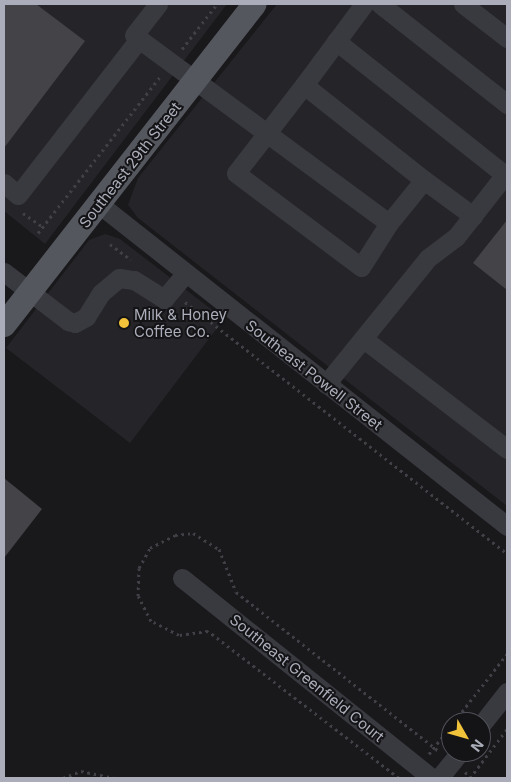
<!DOCTYPE html>
<html>
<head>
<meta charset="utf-8">
<style>
	body { margin:0 }
	#map { position:relative; width:511px; height:782px; overflow:hidden; background:#19181b; font-family:Inter,sans-serif }
	div>[style] { position:absolute }
	.built>* { inset:0; background:#252428 }
	.building>* { inset:0; background:#434348 }
	.path>* { height:3px; margin-top:-1.5px; transform-origin:0; background:repeating-linear-gradient(90deg,#3f4147 0 2.5px,transparent 0 6.5px) }
	.minor>* { height:19px; margin:-9.5px; padding:0 9.5px; transform-origin:9.5px; border-radius:9.5px; background:#393a40 }
	.major>* { height:24px; margin:-12px; padding:0 12px; transform-origin:12px; border-radius:12px; background:#55575f }
	.dots>* { width:14px; height:14px; translate:-50% -50%; box-sizing:border-box; border:2px solid #141316; border-radius:50% }
	span { translate:-50% -50%; white-space:nowrap; text-align:center; line-height:1.15; -webkit-text-stroke:4px #141316; paint-order:stroke }
	.street-label { font-size:15px; color:#abaeba }
	.poi-label { font-size:15px; color:#abaeba }
	.left { translate:0 -50%; text-align:left }
	.frame { position:absolute; inset:0; border:5px solid #abaeba; pointer-events:none }
	.north { position:absolute; left:441px; top:712px; width:50px; height:50px; box-sizing:border-box; background:#141316; border:1px solid #505158; border-radius:50%; rotate:128deg; font-size:14px; font-weight:700; line-height:20px; text-align:center; color:#abaeba }
	.north::after { content:''; display:block; margin:auto; width:18px; height:22px; background:#f1c33a; clip-path:polygon(50% 0,100% 100%,50% 72%,0 100%) }
</style>
</head>
<body>
<div id="map">
	<div class="built">
		<i style="clip-path:polygon(4px 4px,227px 4px,45px 244px,4px 211px)"></i>
		<i style="clip-path:polygon(277px 4px,507px 4px,507px 506px,138px 218px,128px 205px,138px 178px)"></i>
		<i style="clip-path:polygon(105px 234px,120px 239px,224px 319px,130px 443px,6px 348px,89px 240px)"></i>
	</div>
	<div class="building">
		<i style="clip-path:polygon(4px 4px,36px 4px,85px 41px,4px 148px)"></i>
		<i style="clip-path:polygon(507px 220px,507px 290px,473px 263px)"></i>
		<i style="clip-path:polygon(4px 478px,42px 509px,4px 558px)"></i>
	</div>
	<div class="path">
		<i style="left:182px;top:49px;width:57px;rotate:-52.1deg"></i>
		<i style="left:23px;top:213px;width:24px;rotate:35deg"></i>
		<i style="left:38px;top:233px;width:198px;rotate:-52deg"></i>
		<i style="left:110px;top:244px;width:26px;rotate:37deg"></i>
		<i style="left:185px;top:302px;width:409px;rotate:38deg"></i>
		<i style="left:454px;top:722px;width:86px;rotate:-52.1deg"></i>
		<i style="left:429px;top:754px;width:36px;rotate:-52deg"></i>
		<i style="left:465px;top:772px;width:9px;rotate:41deg"></i>
		<i style="left:63px;top:778px;width:19px;rotate:-21deg"></i>
		<i style="left:81px;top:771px;width:34px;rotate:12deg"></i>
		<i style="left:399px;top:778px;width:241px;rotate:-142.4deg"></i>
		<i style="left:208px;top:631px;width:29px;rotate:172deg"></i>
		<i style="left:179px;top:635px;width:31px;rotate:-153deg"></i>
		<i style="left:151px;top:621px;width:28px;rotate:-117deg"></i>
		<i style="left:138px;top:596px;width:28px;rotate:-88deg"></i>
		<i style="left:139px;top:568px;width:23px;rotate:-61deg"></i>
		<i style="left:150px;top:548px;width:28px;rotate:-27deg"></i>
		<i style="left:175px;top:535px;width:18px;rotate:-6deg"></i>
		<i style="left:193px;top:533px;width:31px;rotate:32deg"></i>
		<i style="left:219px;top:549px;width:46px;rotate:68.4deg"></i>
		<i style="left:236px;top:592px;width:258px;rotate:38.1deg"></i>
		<i style="left:470px;top:778px;width:61px;rotate:-52.9deg"></i>
	</div>
	<div class="minor">
		<i style="left:380px;top:4px;width:162px;rotate:38.2deg"></i>
		<i style="left:463px;top:4px;width:56px;rotate:37.7deg"></i>
		<i style="left:134px;top:35px;width:39px;rotate:-52deg"></i>
		<i style="left:336px;top:41px;width:216px;rotate:38.4deg"></i>
		<i style="left:304px;top:85px;width:101px;rotate:-53.5deg"></i>
		<i style="left:4px;top:183px;width:18px;rotate:41deg"></i>
		<i style="left:18px;top:195px;width:197px;rotate:-52.2deg"></i>
		<i style="left:139px;top:39px;width:310px;rotate:36.4deg"></i>
		<i style="left:389px;top:223px;width:55px;rotate:-50.9deg"></i>
		<i style="left:424px;top:180px;width:61px;rotate:36.3deg"></i>
		<i style="left:99px;top:204px;width:520px;rotate:38.28deg"></i>
		<i style="left:389px;top:223px;width:52px;rotate:122.5deg"></i>
		<i style="left:361px;top:267px;width:156px;rotate:-143.1deg"></i>
		<i style="left:236px;top:173px;width:111px;rotate:-52.3deg"></i>
		<i style="left:304px;top:85px;width:153px;rotate:38.4deg"></i>
		<i style="left:4px;top:272px;width:81px;rotate:37.4deg"></i>
		<i style="left:68px;top:321px;width:7px;rotate:16deg"></i>
		<i style="left:75px;top:323px;width:13px;rotate:-29deg"></i>
		<i style="left:86px;top:317px;width:28px;rotate:-58deg"></i>
		<i style="left:101px;top:293px;width:23px;rotate:-40deg"></i>
		<i style="left:119px;top:278px;width:15px;rotate:8deg"></i>
		<i style="left:134px;top:280px;width:36px;rotate:32deg"></i>
		<i style="left:164px;top:299px;width:34px;rotate:-50deg"></i>
		<i style="left:365px;top:340px;width:179px;rotate:37.5deg"></i>
		<i style="left:326px;top:384px;width:162px;rotate:-51deg"></i>
		<i style="left:428px;top:258px;width:35px;rotate:-37deg"></i>
		<i style="left:456px;top:237px;width:83px;rotate:-51.9deg"></i>
		<i style="left:182px;top:578px;width:320px;rotate:38.7deg"></i>
		<i style="left:481px;top:725px;width:42px;rotate:-51.8deg"></i>
		<i style="left:439px;top:778px;width:33px;rotate:-51deg"></i>
	</div>
	<div class="major">
		<i style="left:4px;top:325px;width:407px;rotate:-52deg"></i>
	</div>
	<div class="dots">
		<i style="left:124px;top:323px;background:#f1c33a"></i>
	</div>
	<div class="street-label">
		<span style="left:130px;top:165px;rotate:-52deg">Southeast 29th Street</span>
		<span style="left:314px;top:375px;rotate:38deg">Southeast Powell Street</span>
		<span style="left:307px;top:678px;rotate:39deg">Southeast Greenfield Court</span>
	</div>
	<div class="poi-label">
		<span class="left" style="left:134px;top:323px">Milk &amp; Honey<br>Coffee Co.</span>
	</div>
	<div class="frame"></div>
	<div class="north">N</div>
</div>
</body>
</html>
